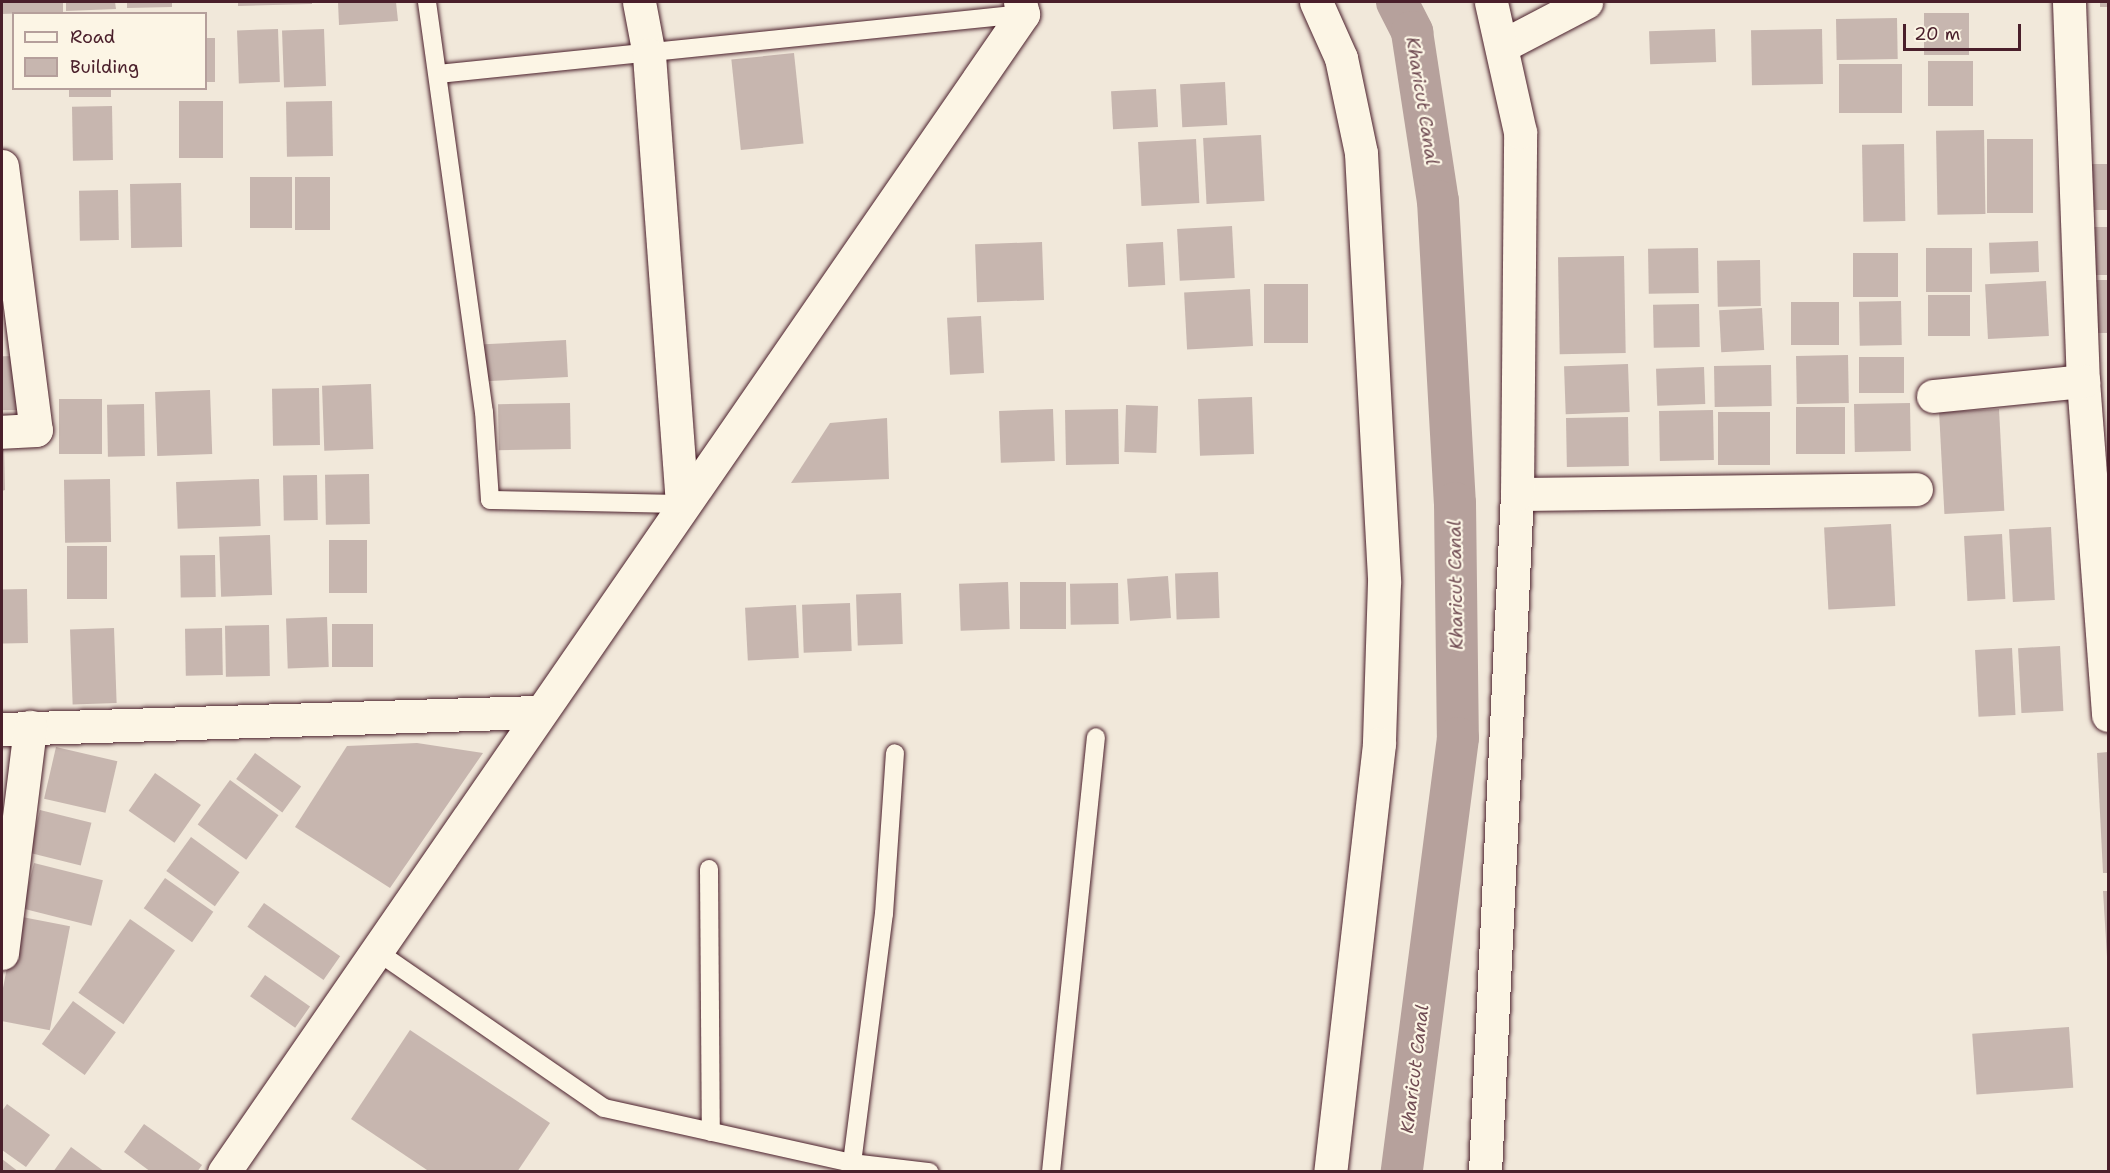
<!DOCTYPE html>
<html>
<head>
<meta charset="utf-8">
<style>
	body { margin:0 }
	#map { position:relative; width:2110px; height:1173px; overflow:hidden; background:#f1e8da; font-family:"Shantell Sans",sans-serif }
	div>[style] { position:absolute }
	.canal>* { height:42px; margin:-21px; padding:0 21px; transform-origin:21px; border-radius:21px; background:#b6a19c }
	.building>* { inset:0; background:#c7b6af; transform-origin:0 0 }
	.roads { filter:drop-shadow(0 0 2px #4a1f2b) drop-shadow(0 0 2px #4a1f2b) }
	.lane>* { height:18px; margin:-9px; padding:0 9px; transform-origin:9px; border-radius:9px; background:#fcf5e5 }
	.street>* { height:33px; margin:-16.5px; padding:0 16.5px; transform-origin:16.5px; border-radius:16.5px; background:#fcf5e5 }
	.secondary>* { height:33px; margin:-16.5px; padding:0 16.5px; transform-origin:16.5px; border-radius:16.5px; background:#fcf5e5 }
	span { translate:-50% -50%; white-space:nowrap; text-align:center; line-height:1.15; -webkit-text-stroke:4.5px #fcf5e5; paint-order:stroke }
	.water-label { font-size:18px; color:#704c53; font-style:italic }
	.frame { position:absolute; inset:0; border:3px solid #4a1f2b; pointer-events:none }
	.legend { position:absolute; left:12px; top:12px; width:195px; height:78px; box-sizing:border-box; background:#fcf5e5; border:2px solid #b59f9b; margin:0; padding:8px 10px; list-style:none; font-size:18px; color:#4a1f2b }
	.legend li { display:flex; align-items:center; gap:12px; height:30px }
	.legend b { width:30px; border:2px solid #b59f9b }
	.scale { position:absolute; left:1903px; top:24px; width:118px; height:27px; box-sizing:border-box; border:3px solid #4a1f2b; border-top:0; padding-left:8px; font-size:18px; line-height:21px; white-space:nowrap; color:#4a1f2b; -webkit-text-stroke:4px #fcf5e5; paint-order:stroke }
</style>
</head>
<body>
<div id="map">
	<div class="canal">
		<i style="left:1397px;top:2px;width:34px;rotate:63deg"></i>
		<i style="left:1412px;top:32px;width:171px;rotate:81.3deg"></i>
		<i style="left:1438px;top:201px;width:302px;rotate:86.8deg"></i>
		<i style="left:1455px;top:503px;width:235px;rotate:89.3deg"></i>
		<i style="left:1458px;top:738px;width:438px;rotate:97.4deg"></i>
	</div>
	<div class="building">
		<i style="clip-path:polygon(2px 2px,63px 2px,63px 12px,2px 14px)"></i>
		<i style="clip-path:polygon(66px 2px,115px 2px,116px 9px,66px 11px)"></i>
		<i style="clip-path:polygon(127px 2px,172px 2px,172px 7px,127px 8px)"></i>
		<i style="clip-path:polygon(238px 2px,312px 2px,312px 4px,238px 6px)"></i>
		<i style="clip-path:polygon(338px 2px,396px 2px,398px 21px,339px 25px)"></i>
		<i style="left:2100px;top:2px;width:8px;height:5px"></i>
		<i style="left:1924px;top:13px;width:45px;height:42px"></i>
		<i style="left:1897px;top:18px;width:41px;height:61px;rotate:89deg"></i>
		<i style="left:278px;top:29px;width:53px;height:41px;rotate:88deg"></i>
		<i style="left:324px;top:29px;width:57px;height:42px;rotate:88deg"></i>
		<i style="left:1715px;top:29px;width:33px;height:66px;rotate:88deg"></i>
		<i style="left:1822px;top:29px;width:55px;height:71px;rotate:89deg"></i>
		<i style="left:206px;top:38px;width:9px;height:44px"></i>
		<i style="left:794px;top:53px;width:91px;height:63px;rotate:84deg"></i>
		<i style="left:1973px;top:61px;width:45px;height:45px;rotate:90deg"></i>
		<i style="left:1902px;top:64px;width:49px;height:63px;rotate:90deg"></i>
		<i style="left:1225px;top:82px;width:43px;height:45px;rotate:87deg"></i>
		<i style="left:69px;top:88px;width:42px;height:9px"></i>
		<i style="left:1156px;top:89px;width:38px;height:45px;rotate:87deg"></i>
		<i style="left:179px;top:101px;width:44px;height:57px"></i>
		<i style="left:332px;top:101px;width:55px;height:46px;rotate:89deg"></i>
		<i style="left:112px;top:106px;width:54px;height:40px;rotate:89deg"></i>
		<i style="left:1984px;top:130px;width:84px;height:48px;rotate:89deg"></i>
		<i style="left:1261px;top:135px;width:66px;height:58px;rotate:87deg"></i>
		<i style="left:1196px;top:139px;width:64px;height:58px;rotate:87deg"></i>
		<i style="left:1987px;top:139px;width:46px;height:74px"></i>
		<i style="left:1904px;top:144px;width:77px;height:42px;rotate:89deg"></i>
		<i style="left:2092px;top:164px;width:16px;height:46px"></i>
		<i style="left:250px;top:177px;width:42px;height:51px"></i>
		<i style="left:295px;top:177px;width:35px;height:53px"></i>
		<i style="left:181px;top:183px;width:64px;height:51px;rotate:89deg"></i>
		<i style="left:118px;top:190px;width:50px;height:39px;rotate:89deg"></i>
		<i style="left:1232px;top:226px;width:52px;height:55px;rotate:87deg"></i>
		<i style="left:2108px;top:227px;width:48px;height:22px;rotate:90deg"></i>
		<i style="left:2038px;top:241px;width:31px;height:49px;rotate:88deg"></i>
		<i style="left:1042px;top:242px;width:58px;height:67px;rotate:88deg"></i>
		<i style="left:1163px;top:242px;width:43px;height:37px;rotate:87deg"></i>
		<i style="left:1698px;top:248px;width:45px;height:50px;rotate:89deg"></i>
		<i style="left:1972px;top:248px;width:44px;height:46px;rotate:90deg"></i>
		<i style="left:1853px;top:253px;width:45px;height:44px"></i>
		<i style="left:1624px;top:256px;width:97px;height:66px;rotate:89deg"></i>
		<i style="left:1760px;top:260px;width:46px;height:43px;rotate:89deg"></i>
		<i style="left:2108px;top:280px;width:53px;height:19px;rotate:90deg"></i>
		<i style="left:2046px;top:281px;width:55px;height:61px;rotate:87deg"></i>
		<i style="left:1264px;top:284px;width:44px;height:59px"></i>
		<i style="left:1250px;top:289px;width:57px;height:66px;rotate:87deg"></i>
		<i style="left:1928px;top:295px;width:42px;height:41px"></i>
		<i style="left:1901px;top:301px;width:44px;height:42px;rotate:89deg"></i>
		<i style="left:1791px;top:302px;width:48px;height:43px"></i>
		<i style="left:1699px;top:304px;width:43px;height:46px;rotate:89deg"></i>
		<i style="left:1762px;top:308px;width:42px;height:43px;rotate:87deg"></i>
		<i style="left:981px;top:316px;width:57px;height:34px;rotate:87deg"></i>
		<i style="left:566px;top:340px;width:37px;height:82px;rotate:87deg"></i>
		<i style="left:1848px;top:355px;width:48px;height:52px;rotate:89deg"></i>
		<i style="left:22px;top:356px;width:54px;height:20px;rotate:89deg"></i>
		<i style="left:1859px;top:357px;width:45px;height:36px"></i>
		<i style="left:1628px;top:364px;width:48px;height:64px;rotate:88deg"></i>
		<i style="left:1771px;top:365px;width:41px;height:57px;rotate:89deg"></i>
		<i style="left:1704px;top:367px;width:37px;height:48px;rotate:88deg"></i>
		<i style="left:371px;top:384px;width:65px;height:49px;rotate:88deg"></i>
		<i style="left:319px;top:388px;width:57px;height:47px;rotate:89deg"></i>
		<i style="left:210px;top:390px;width:64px;height:55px;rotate:88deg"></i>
		<i style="left:1252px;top:397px;width:57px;height:54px;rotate:88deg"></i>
		<i style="left:59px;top:399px;width:43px;height:55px"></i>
		<i style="left:570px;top:403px;width:46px;height:72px;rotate:89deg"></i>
		<i style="left:1910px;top:403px;width:48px;height:56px;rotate:89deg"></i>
		<i style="left:144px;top:404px;width:52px;height:37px;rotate:89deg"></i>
		<i style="left:1126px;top:405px;width:32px;height:47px;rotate:2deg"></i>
		<i style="left:1845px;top:407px;width:47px;height:49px;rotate:90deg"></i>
		<i style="left:1053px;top:409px;width:52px;height:54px;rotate:88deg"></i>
		<i style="left:1118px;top:409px;width:55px;height:53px;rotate:89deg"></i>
		<i style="left:1999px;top:409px;width:102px;height:60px;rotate:87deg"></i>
		<i style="left:1713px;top:410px;width:50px;height:54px;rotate:89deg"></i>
		<i style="left:1718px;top:412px;width:52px;height:53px"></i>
		<i style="left:1628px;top:417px;width:49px;height:62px;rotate:89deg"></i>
		<i style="clip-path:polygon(887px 418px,889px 479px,791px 483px,830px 423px)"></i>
		<i style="clip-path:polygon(2px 443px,4px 443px,5px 490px,2px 491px)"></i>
		<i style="left:369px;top:474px;width:50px;height:44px;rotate:89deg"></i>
		<i style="left:317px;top:475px;width:45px;height:34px;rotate:89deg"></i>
		<i style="left:110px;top:479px;width:63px;height:46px;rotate:89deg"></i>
		<i style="left:259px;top:479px;width:47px;height:83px;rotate:88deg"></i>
		<i style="left:1891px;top:524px;width:82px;height:67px;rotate:87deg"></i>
		<i style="left:2051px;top:527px;width:73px;height:42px;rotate:87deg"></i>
		<i style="left:2002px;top:534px;width:65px;height:38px;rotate:87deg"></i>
		<i style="left:270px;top:535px;width:60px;height:51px;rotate:88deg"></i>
		<i style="left:329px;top:540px;width:38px;height:53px"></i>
		<i style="left:67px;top:546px;width:40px;height:53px"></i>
		<i style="left:215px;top:555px;width:42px;height:35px;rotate:89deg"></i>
		<i style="left:1218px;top:572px;width:46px;height:43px;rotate:88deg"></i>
		<i style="left:1168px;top:576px;width:42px;height:41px;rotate:86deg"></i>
		<i style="left:1008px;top:582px;width:47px;height:49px;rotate:88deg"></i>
		<i style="left:1020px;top:582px;width:46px;height:47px"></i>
		<i style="left:1118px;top:583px;width:41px;height:48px;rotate:89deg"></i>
		<i style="left:27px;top:589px;width:54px;height:25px;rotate:89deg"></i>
		<i style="left:901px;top:593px;width:51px;height:45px;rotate:88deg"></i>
		<i style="left:850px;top:603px;width:48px;height:48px;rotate:88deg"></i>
		<i style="left:796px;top:605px;width:53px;height:51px;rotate:87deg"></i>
		<i style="left:327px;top:617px;width:50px;height:41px;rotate:88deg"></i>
		<i style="left:332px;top:624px;width:41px;height:43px"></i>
		<i style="left:269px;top:625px;width:51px;height:44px;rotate:89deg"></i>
		<i style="left:114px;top:628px;width:75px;height:44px;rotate:88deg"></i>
		<i style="left:222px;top:628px;width:47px;height:37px;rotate:89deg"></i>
		<i style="left:2060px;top:646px;width:65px;height:42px;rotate:87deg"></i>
		<i style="left:2012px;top:648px;width:67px;height:37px;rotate:87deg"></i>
		<i style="clip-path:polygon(417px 743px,483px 753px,390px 888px,295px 827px,347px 746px)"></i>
		<i style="left:56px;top:747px;width:63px;height:53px;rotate:13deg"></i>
		<i style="clip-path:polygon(2108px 752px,2108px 873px,2103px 873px,2097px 753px)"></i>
		<i style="left:255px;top:753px;width:57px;height:32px;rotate:36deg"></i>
		<i style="left:155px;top:773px;width:56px;height:46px;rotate:35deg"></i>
		<i style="left:230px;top:780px;width:60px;height:55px;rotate:36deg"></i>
		<i style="left:40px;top:810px;width:53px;height:44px;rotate:14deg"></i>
		<i style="left:191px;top:837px;width:60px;height:42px;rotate:36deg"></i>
		<i style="left:34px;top:863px;width:71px;height:47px;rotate:14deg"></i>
		<i style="left:165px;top:878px;width:59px;height:37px;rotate:35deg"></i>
		<i style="clip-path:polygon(2103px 891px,2108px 891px,2108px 957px,2107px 957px)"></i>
		<i style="left:264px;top:903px;width:93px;height:29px;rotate:35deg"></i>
		<i style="left:17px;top:916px;width:54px;height:106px;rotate:11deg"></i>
		<i style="left:130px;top:919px;width:55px;height:90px;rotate:35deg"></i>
		<i style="left:265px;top:975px;width:55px;height:26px;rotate:35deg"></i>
		<i style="left:73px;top:1001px;width:53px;height:53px;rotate:36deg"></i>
		<i style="left:2069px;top:1027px;width:61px;height:97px;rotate:86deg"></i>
		<i style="clip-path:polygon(410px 1030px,550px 1123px,517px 1172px,430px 1172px,351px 1119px)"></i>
		<i style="clip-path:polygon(7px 1104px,50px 1135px,26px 1167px,2px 1150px,2px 1111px)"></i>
		<i style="clip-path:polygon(144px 1124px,202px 1165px,197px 1172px,151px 1172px,124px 1152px)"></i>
		<i style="clip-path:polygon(71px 1147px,105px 1172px,53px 1172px)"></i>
		<i style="clip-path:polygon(2px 1159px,19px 1172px,2px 1172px)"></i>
	</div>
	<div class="roads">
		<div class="lane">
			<i style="left:427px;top:2px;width:414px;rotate:82.1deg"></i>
			<i style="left:484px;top:412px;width:88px;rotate:86.1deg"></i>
			<i style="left:490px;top:500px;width:192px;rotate:1.2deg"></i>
			<i style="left:438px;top:74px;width:588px;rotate:-5.86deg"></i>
			<i style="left:709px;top:869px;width:263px;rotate:89.6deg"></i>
			<i style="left:375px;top:950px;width:278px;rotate:34.6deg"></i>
			<i style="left:604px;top:1108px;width:254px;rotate:12.5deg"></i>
			<i style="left:852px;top:1163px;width:251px;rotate:-82.7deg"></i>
			<i style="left:884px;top:914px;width:161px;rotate:-86.1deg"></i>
			<i style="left:851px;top:1172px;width:9px;rotate:-84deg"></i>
			<i style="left:852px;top:1163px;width:78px;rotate:6.7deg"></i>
			<i style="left:1051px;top:1172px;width:437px;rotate:-84.1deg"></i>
		</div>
		<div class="street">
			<i style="left:639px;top:2px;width:54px;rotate:79.3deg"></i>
			<i style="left:649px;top:55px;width:450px;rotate:85.8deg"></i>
			<i style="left:1316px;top:2px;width:61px;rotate:65.9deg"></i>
			<i style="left:1341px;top:58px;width:97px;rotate:78.1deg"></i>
			<i style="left:1361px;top:153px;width:430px;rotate:86.9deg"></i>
			<i style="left:1384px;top:582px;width:162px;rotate:91.8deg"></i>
			<i style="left:1379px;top:744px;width:431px;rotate:96.5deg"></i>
			<i style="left:2069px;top:2px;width:379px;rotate:87.9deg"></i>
			<i style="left:2083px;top:381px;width:335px;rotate:85.7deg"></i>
			<i style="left:1502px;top:46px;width:95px;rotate:-27.6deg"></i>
			<i style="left:2px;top:166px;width:266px;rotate:82.7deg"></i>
			<i style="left:36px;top:430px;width:34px;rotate:177deg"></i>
			<i style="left:1933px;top:396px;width:151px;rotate:-5.7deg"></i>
			<i style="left:1517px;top:494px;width:399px;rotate:-0.7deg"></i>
			<i style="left:2px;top:729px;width:535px;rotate:-1.82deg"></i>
			<i style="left:2px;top:953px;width:228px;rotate:-82.9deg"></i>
			<i style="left:1485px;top:1172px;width:679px;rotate:-87.3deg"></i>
			<i style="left:1517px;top:494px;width:362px;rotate:-89.5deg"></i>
			<i style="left:1520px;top:132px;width:133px;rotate:-102.6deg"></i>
		</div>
		<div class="secondary">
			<i style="left:224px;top:1172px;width:1407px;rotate:-55.39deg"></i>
			<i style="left:1023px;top:14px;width:12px;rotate:-104deg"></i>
		</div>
	</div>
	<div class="water-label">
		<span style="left:1422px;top:101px;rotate:81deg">Kharicut Canal</span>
		<span style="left:1456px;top:585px;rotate:-91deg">Kharicut Canal</span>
		<span style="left:1415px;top:1069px;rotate:-83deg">Kharicut Canal</span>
	</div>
	<div class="frame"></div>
	<ul class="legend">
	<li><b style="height:8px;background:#fcf5e5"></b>Road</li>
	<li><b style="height:16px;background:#c7b6af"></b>Building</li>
	</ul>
	<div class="scale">20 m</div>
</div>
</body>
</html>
